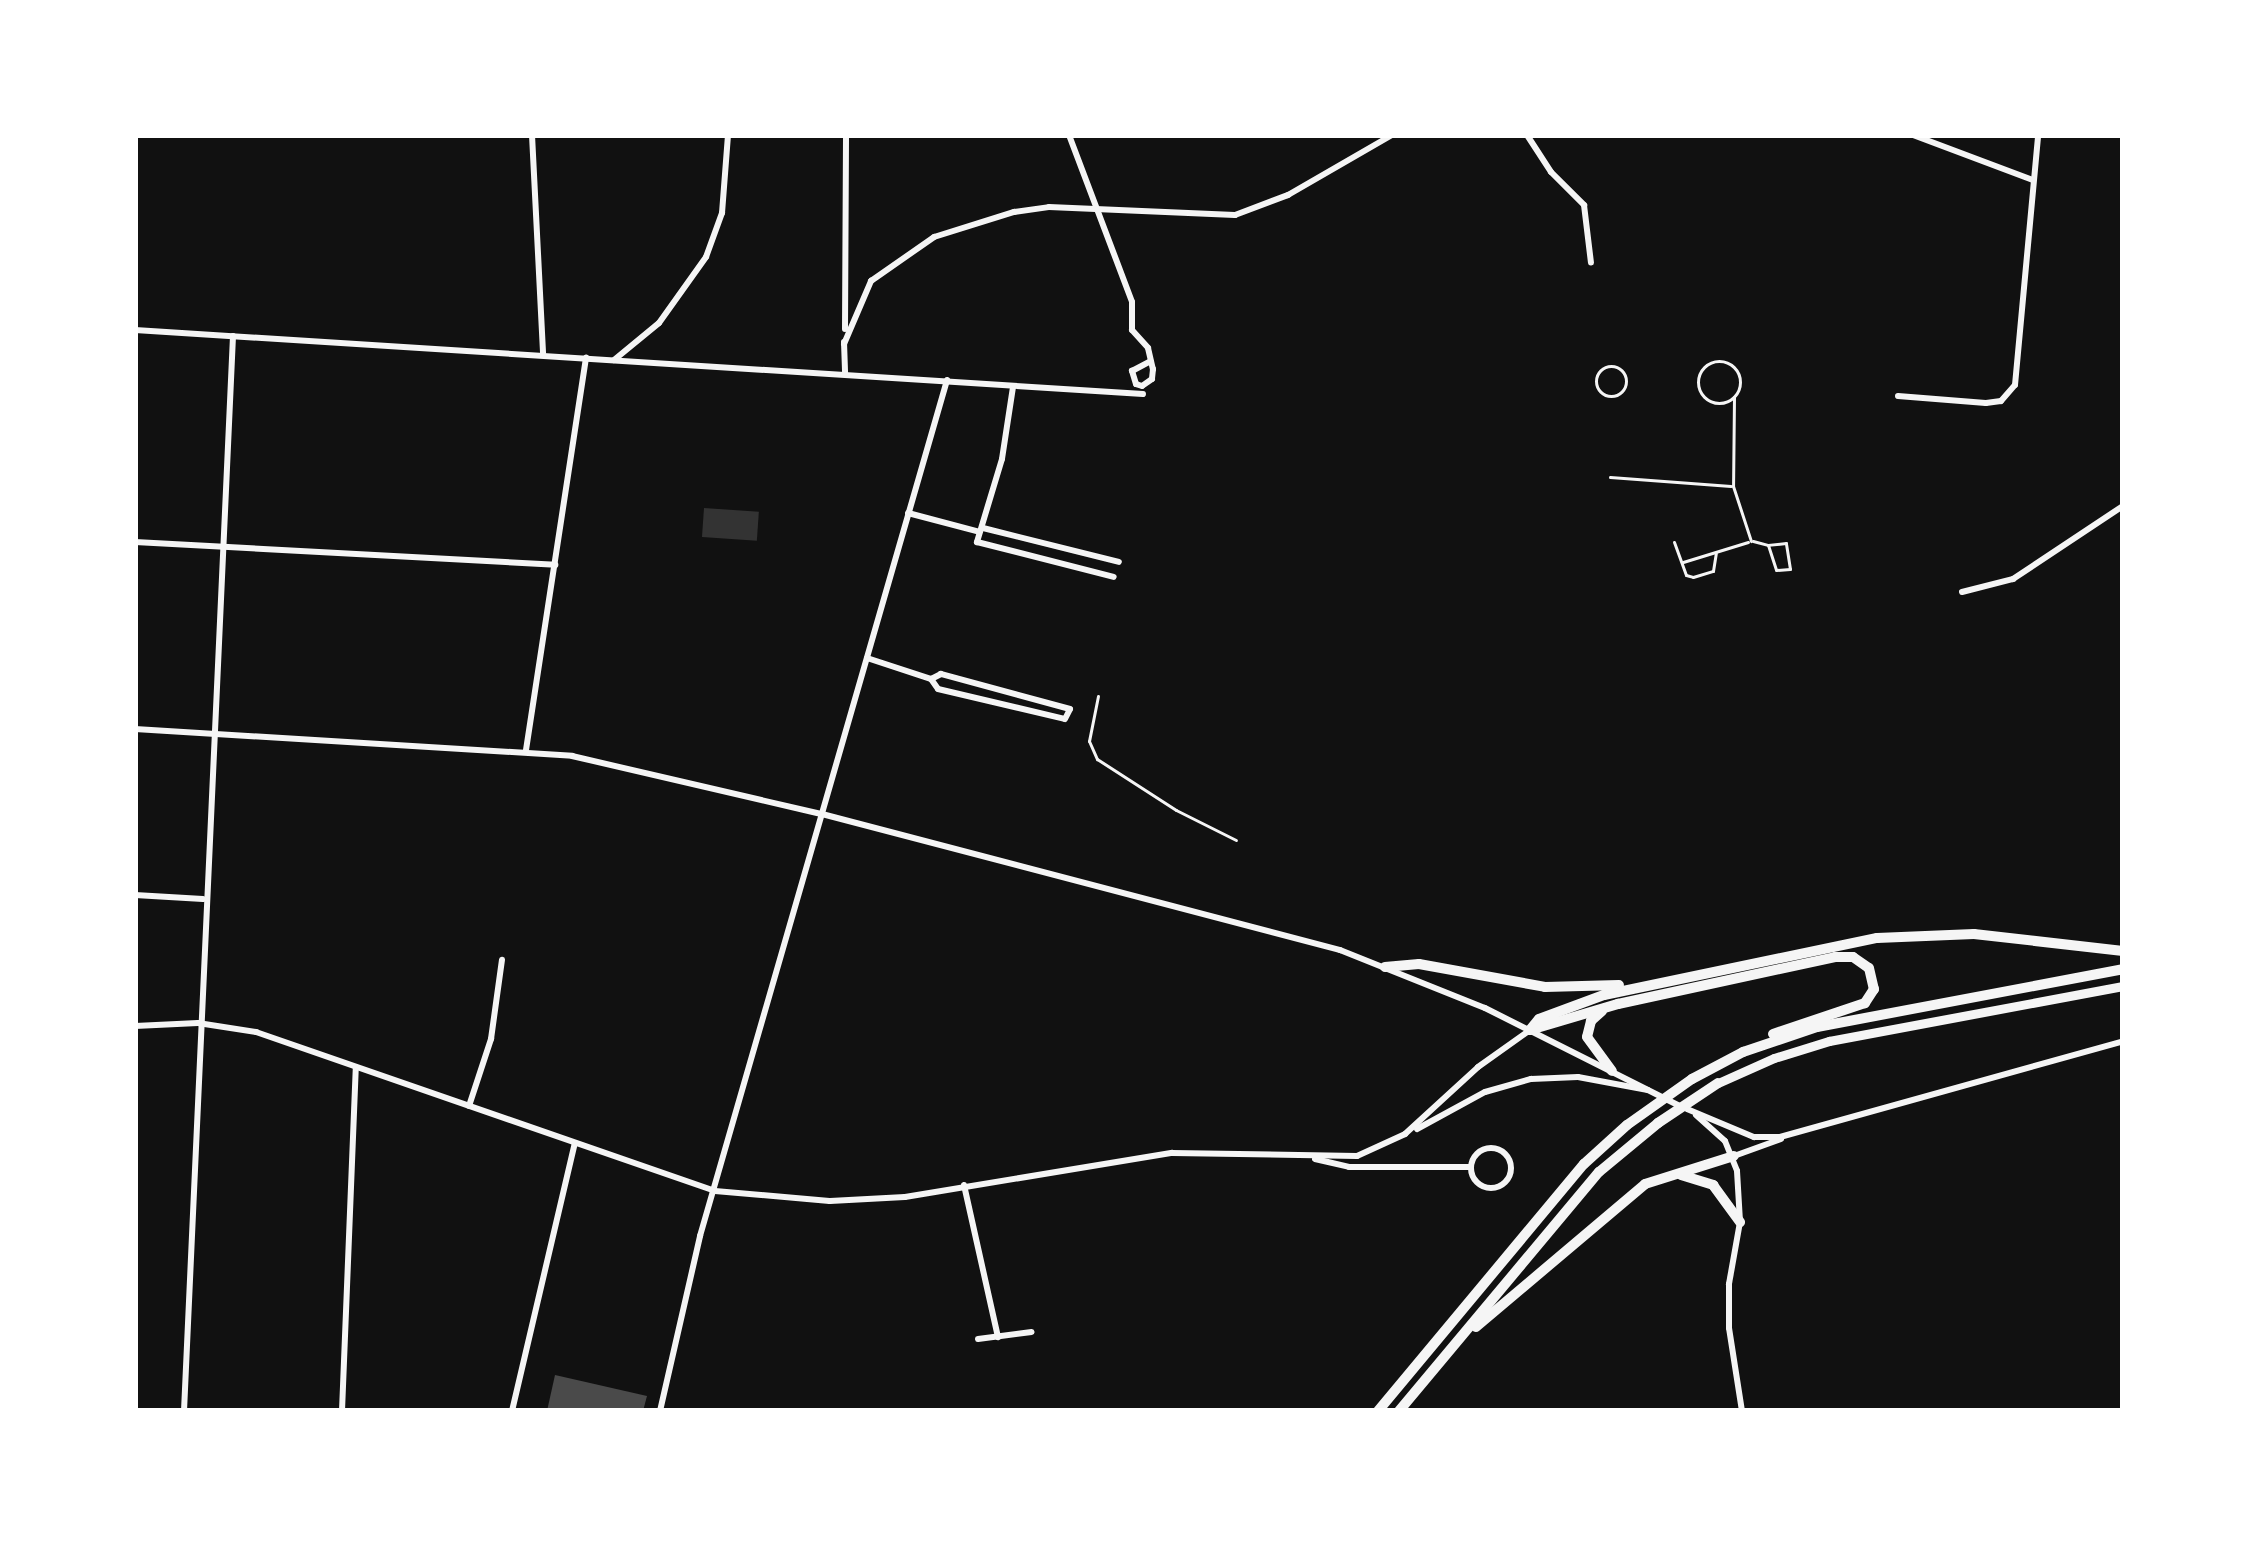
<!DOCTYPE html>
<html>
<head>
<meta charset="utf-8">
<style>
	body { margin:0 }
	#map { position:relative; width:2258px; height:1546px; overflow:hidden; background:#111; font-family:Manrope,sans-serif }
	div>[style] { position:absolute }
	.water>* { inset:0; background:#333; transform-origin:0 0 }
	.building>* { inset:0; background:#4a4a4a }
	.service>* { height:3px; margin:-1.5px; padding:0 1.5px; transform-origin:1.5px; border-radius:1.5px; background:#f5f5f5 }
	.service>.ring { margin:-1.5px; padding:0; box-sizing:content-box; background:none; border:3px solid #f5f5f5; border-radius:50% }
	.minor>* { height:6px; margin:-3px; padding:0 3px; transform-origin:3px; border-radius:3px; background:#f5f5f5 }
	.minor>.ring { margin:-3px; padding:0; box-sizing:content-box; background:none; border:6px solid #f5f5f5; border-radius:50% }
	.tertiary>* { height:6px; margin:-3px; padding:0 3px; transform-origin:3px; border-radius:3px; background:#f5f5f5 }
	.trunk>* { height:9px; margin:-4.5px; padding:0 4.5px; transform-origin:4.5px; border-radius:4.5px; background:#f5f5f5 }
	.motorway>* { height:10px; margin:-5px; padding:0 5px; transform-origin:5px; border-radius:5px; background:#f5f5f5 }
	span { translate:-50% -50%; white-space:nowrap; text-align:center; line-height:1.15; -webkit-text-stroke:9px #fff; paint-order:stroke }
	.frame { position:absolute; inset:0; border:138px solid #fff; pointer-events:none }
</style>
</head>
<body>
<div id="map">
	<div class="water">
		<i style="left:704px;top:508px;width:55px;height:29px;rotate:4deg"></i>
	</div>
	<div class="building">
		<i style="clip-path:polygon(555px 1375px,647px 1396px,643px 1411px,547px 1411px)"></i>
	</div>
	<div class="service">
		<i class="ring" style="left:1698px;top:361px;width:39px;height:39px"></i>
		<i class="ring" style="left:1596px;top:366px;width:27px;height:27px"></i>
		<i style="left:1734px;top:397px;width:89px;rotate:90.6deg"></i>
		<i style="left:1733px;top:486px;width:58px;rotate:71.9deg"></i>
		<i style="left:1610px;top:477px;width:121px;rotate:4.3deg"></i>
		<i style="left:1753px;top:541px;width:16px;rotate:15deg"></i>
		<i style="left:1768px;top:545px;width:26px;rotate:72deg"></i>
		<i style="left:1776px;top:570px;width:14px;rotate:-4deg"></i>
		<i style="left:1790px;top:569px;width:26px;rotate:-99deg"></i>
		<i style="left:1786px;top:543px;width:18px;rotate:174deg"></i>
		<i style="left:1674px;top:542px;width:35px;rotate:70deg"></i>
		<i style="left:1686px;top:575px;width:7px;rotate:16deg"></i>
		<i style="left:1693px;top:577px;width:21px;rotate:-17deg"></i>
		<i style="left:1713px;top:571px;width:18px;rotate:-81deg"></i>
		<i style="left:1683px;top:562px;width:68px;rotate:-17.1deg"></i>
		<i style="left:1098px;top:696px;width:46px;rotate:101.3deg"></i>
		<i style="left:1089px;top:741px;width:20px;rotate:66deg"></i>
		<i style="left:1097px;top:759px;width:94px;rotate:32.8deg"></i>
		<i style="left:1176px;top:810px;width:67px;rotate:26.6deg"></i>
	</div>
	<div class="minor">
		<i style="left:532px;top:135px;width:218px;rotate:87.1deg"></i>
		<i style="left:1069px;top:135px;width:178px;rotate:69.3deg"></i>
		<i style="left:1132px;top:302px;width:28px;rotate:90deg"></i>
		<i style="left:1132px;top:330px;width:24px;rotate:48deg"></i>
		<i style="left:1148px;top:348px;width:22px;rotate:77deg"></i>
		<i style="left:1153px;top:369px;width:10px;rotate:96deg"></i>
		<i style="left:1152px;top:379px;width:12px;rotate:145deg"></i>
		<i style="left:1142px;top:386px;width:6px;rotate:-162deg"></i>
		<i style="left:1136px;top:384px;width:14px;rotate:-107deg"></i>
		<i style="left:1132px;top:371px;width:21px;rotate:-28deg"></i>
		<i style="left:1527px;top:135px;width:44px;rotate:57deg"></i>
		<i style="left:1551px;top:172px;width:47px;rotate:45deg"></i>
		<i style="left:1584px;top:205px;width:58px;rotate:83.1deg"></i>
		<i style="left:1913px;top:135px;width:128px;rotate:20.6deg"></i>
		<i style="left:845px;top:329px;width:194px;rotate:-89.7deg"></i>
		<i style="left:135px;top:330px;width:1010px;rotate:3.63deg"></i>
		<i style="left:844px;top:342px;width:31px;rotate:88deg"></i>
		<i style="left:844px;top:344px;width:69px;rotate:-66.8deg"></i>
		<i style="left:871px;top:281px;width:77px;rotate:-34.9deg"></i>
		<i style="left:934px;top:237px;width:84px;rotate:-17.4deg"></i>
		<i style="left:1014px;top:212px;width:35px;rotate:-8deg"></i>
		<i style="left:1049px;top:207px;width:186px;rotate:2.5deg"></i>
		<i style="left:1235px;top:215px;width:57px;rotate:-20.7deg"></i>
		<i style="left:1288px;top:195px;width:120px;rotate:-30deg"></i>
		<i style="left:614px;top:360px;width:58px;rotate:-39.4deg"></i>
		<i style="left:659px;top:323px;width:81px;rotate:-54.5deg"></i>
		<i style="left:706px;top:257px;width:47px;rotate:-70deg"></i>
		<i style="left:722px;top:213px;width:78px;rotate:-85.6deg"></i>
		<i style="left:1013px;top:387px;width:73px;rotate:98.7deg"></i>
		<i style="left:1002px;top:459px;width:87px;rotate:106.8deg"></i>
		<i style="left:977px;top:542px;width:141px;rotate:14.3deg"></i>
		<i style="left:1898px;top:396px;width:88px;rotate:4.5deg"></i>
		<i style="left:1986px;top:403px;width:15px;rotate:-8deg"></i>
		<i style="left:2001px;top:401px;width:21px;rotate:-49deg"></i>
		<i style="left:2015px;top:385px;width:251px;rotate:-84.7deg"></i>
		<i style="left:908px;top:513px;width:74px;rotate:14.8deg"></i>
		<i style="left:983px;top:528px;width:140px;rotate:14deg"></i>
		<i style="left:135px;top:542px;width:421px;rotate:3.1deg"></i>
		<i style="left:1962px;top:592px;width:53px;rotate:-14.3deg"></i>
		<i style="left:2013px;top:579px;width:132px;rotate:-33.6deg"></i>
		<i style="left:867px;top:658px;width:67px;rotate:18.2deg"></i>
		<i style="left:931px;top:679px;width:12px;rotate:55deg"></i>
		<i style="left:938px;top:689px;width:130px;rotate:13.3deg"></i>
		<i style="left:1065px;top:719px;width:11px;rotate:-63deg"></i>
		<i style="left:1070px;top:709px;width:134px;rotate:-164.8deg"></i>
		<i style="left:941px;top:674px;width:11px;rotate:153deg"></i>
		<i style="left:135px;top:729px;width:438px;rotate:3.5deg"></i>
		<i style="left:572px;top:756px;width:257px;rotate:13.1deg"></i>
		<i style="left:822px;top:814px;width:536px;rotate:14.71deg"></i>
		<i style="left:1340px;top:950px;width:156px;rotate:21.8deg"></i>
		<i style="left:1485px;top:1008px;width:218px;rotate:26.7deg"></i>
		<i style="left:526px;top:750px;width:397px;rotate:-81.3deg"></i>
		<i style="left:135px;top:895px;width:68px;rotate:3.4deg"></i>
		<i style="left:469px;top:1106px;width:71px;rotate:-71.8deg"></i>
		<i style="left:491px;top:1039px;width:80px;rotate:-82.1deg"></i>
		<i style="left:1696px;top:1115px;width:39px;rotate:42deg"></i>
		<i style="left:1725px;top:1141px;width:32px;rotate:68deg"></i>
		<i style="left:1737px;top:1171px;width:51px;rotate:86.6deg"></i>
		<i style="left:1740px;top:1222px;width:63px;rotate:100.1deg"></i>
		<i style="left:1729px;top:1284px;width:44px;rotate:90deg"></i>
		<i style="left:1729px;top:1328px;width:84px;rotate:81.1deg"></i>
		<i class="ring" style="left:1471px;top:1148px;width:34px;height:34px"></i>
		<i style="left:1315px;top:1159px;width:35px;rotate:13deg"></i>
		<i style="left:1349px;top:1167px;width:122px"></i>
		<i style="left:964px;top:1185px;width:156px;rotate:77.4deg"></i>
		<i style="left:978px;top:1339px;width:54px;rotate:-7.4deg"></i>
		<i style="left:184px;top:1411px;width:1076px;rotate:-87.39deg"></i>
		<i style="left:342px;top:1411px;width:344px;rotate:-87.7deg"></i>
		<i style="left:512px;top:1411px;width:275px;rotate:-76.8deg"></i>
		<i style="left:660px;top:1411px;width:180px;rotate:-77.1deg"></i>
		<i style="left:700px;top:1236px;width:891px;rotate:-73.9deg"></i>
	</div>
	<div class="tertiary">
		<i style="left:135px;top:1026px;width:63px;rotate:-2.7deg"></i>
		<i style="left:198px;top:1023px;width:59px;rotate:8.8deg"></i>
		<i style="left:256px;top:1032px;width:486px;rotate:19.1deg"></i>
		<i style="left:715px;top:1191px;width:115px;rotate:5deg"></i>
		<i style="left:830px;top:1201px;width:75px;rotate:-3.1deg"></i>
		<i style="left:905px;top:1197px;width:271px;rotate:-9.4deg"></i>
		<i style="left:1172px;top:1153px;width:185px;rotate:0.9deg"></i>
		<i style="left:1357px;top:1156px;width:53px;rotate:-24.6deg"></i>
		<i style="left:1405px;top:1134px;width:99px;rotate:-42.5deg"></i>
		<i style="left:1478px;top:1067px;width:64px;rotate:-35.4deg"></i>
		<i style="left:1687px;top:1109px;width:73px;rotate:22.7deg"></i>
		<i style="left:1754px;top:1137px;width:26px"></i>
		<i style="left:1780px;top:1137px;width:356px;rotate:-15.6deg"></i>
		<i style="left:1417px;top:1129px;width:77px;rotate:-28.6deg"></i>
		<i style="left:1485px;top:1092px;width:48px;rotate:-15.8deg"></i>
		<i style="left:1531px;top:1079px;width:47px;rotate:-2.4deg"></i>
		<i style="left:1578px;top:1077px;width:71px;rotate:10.5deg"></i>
		<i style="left:1734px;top:1156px;width:50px;rotate:-19.9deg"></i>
	</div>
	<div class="trunk">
		<i style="left:1718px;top:1083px;width:61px;rotate:-24.1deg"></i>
		<i style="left:1774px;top:1058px;width:58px;rotate:-17.2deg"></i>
		<i style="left:1829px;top:1041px;width:299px;rotate:-10.6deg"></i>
	</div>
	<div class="motorway">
		<i style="left:1385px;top:967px;width:34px;rotate:-5deg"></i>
		<i style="left:1419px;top:964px;width:128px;rotate:10.3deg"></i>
		<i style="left:1545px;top:987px;width:74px;rotate:-1.5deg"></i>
		<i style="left:1602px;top:1011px;width:15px;rotate:138deg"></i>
		<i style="left:1591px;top:1021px;width:16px;rotate:104deg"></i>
		<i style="left:1587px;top:1037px;width:42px;rotate:53.7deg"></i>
		<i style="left:1530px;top:1030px;width:14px;rotate:-51deg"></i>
		<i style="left:1539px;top:1019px;width:69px;rotate:-20.3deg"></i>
		<i style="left:1604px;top:995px;width:279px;rotate:-11.8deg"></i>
		<i style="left:1877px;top:938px;width:97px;rotate:-2.4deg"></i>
		<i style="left:1974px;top:934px;width:150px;rotate:6.5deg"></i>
		<i style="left:1530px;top:1030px;width:92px;rotate:-16.5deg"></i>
		<i style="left:1618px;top:1004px;width:222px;rotate:-12.2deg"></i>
		<i style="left:1835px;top:957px;width:18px"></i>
		<i style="left:1853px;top:957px;width:19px;rotate:35deg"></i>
		<i style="left:1869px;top:968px;width:22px;rotate:77deg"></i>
		<i style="left:1874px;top:989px;width:17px;rotate:123deg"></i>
		<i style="left:1865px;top:1003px;width:97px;rotate:161.4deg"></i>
		<i style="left:1681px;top:1175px;width:34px;rotate:17deg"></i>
		<i style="left:1713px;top:1185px;width:46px;rotate:53.9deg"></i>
		<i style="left:1476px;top:1327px;width:221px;rotate:-40.2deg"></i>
		<i style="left:1645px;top:1184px;width:93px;rotate:-17.5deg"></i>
		<i style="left:1378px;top:1411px;width:322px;rotate:-50.2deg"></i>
		<i style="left:1584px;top:1164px;width:58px;rotate:-42.2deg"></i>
		<i style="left:1627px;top:1125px;width:80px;rotate:-35.3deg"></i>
		<i style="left:1692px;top:1079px;width:58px;rotate:-27.9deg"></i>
		<i style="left:1743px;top:1052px;width:78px;rotate:-18.7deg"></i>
		<i style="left:1817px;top:1027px;width:311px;rotate:-10.7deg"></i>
		<i style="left:1399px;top:1411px;width:312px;rotate:-50.1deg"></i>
		<i style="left:1599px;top:1172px;width:77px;rotate:-39.7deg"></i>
		<i style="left:1658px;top:1123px;width:72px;rotate:-33.7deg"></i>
	</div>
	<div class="frame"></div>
</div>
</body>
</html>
